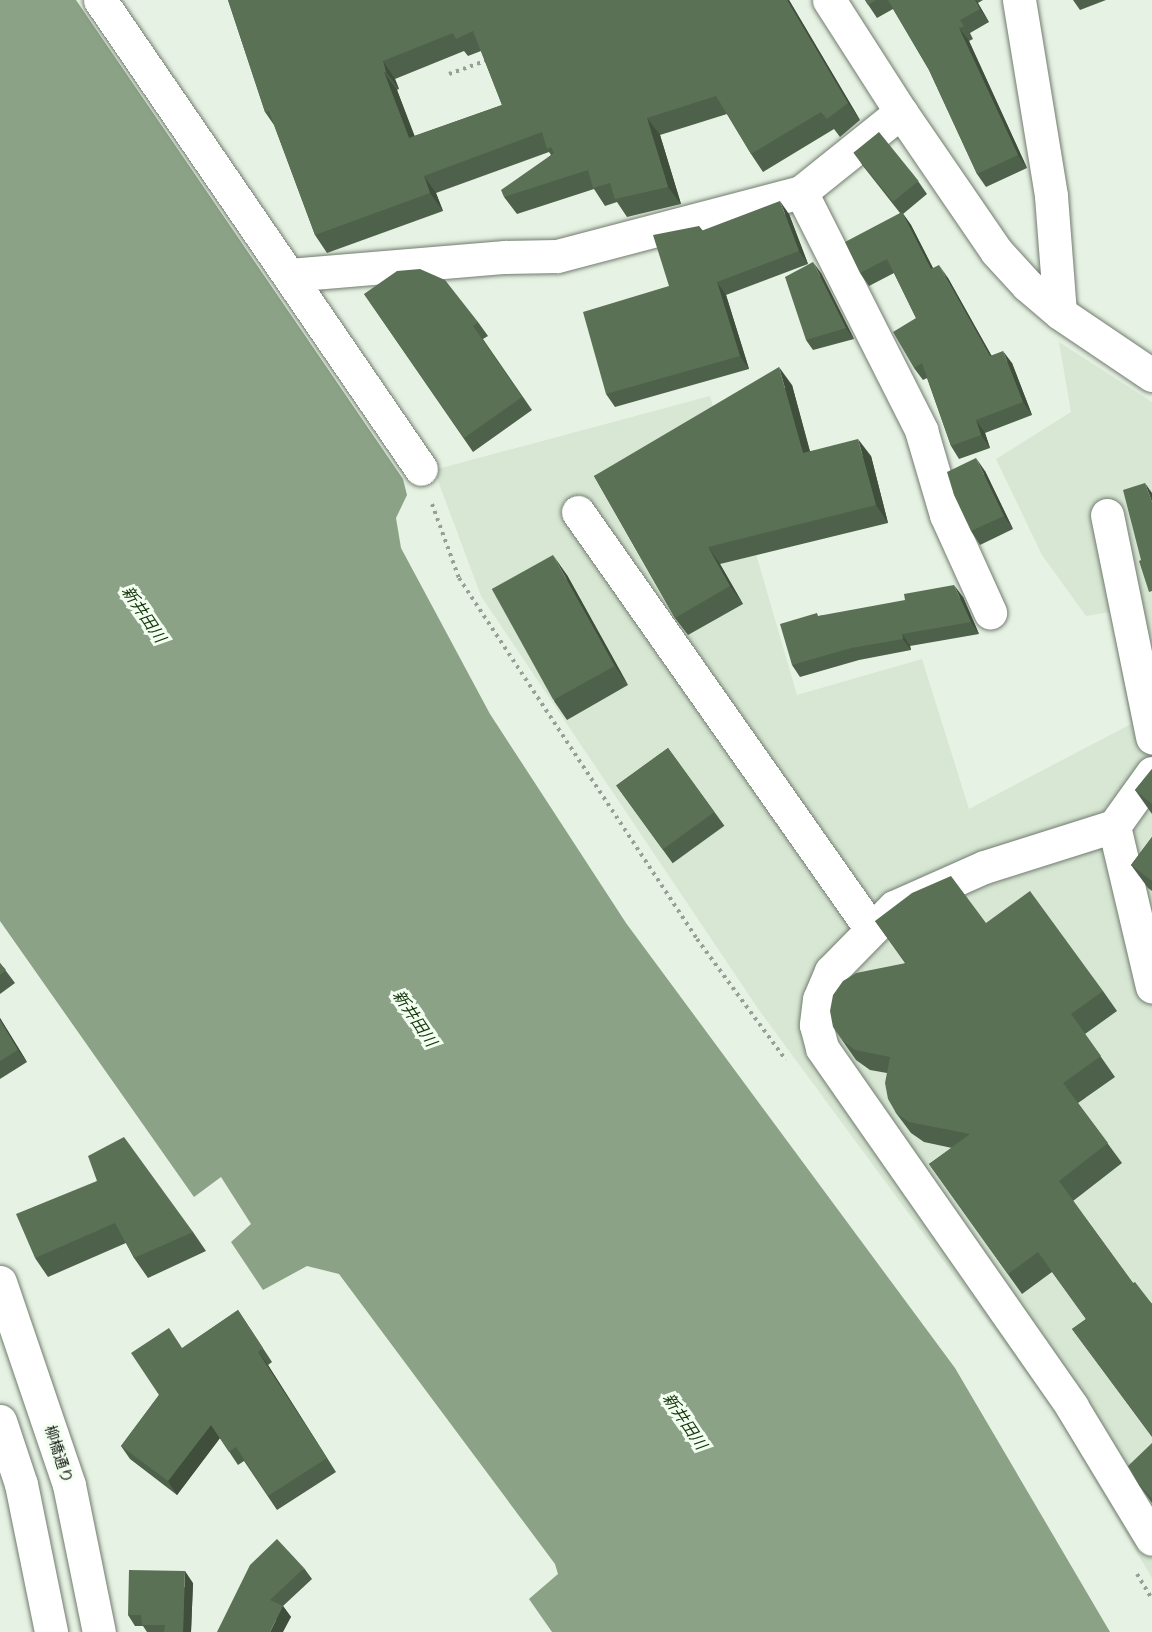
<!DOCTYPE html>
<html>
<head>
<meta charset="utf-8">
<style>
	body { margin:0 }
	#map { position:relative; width:1152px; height:1632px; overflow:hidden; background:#e6f2e3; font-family:"PT Serif","Noto Sans JP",serif }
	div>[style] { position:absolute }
	.built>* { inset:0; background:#d7e7d3 }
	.water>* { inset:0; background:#8ba286 }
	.path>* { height:4px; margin-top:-2px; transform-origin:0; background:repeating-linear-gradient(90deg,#97a095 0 3px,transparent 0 7.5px) }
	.roads { filter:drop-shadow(0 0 2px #717c6f) drop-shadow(0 0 2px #717c6f) }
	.minor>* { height:33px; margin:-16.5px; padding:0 16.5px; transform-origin:16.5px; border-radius:16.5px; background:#fff }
	.wall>* { inset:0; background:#4e614a; transform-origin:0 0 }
	.shaded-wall>* { inset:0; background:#404f3c }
	.building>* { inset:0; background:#5b7156; transform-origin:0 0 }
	span { translate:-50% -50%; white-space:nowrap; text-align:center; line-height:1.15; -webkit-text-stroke:6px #f3fff0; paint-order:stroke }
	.street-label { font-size:15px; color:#151814 }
	.water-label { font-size:16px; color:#133409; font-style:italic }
</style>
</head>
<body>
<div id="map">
	<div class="built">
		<i style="clip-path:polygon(1059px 342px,1152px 402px,1152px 1578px,1054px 1411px,759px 1010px,481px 596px,434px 470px,710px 396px,797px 695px,922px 659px,969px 809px,1131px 724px,1110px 612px,1086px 616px,1042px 555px,996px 459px,1071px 412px)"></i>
	</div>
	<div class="water">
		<i style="clip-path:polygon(0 0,76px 0,403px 479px,407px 495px,396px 518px,401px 548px,490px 714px,626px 923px,955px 1368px,1110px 1632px,552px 1632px,529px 1599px,558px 1574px,555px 1564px,339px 1274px,307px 1266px,263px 1290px,231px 1242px,251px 1224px,221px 1177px,194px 1197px,0 921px)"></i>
	</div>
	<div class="path">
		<i style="left:449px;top:74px;width:41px;rotate:-19.7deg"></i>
		<i style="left:432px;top:504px;width:79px;rotate:70deg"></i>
		<i style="left:459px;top:578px;width:432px;rotate:56.6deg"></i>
		<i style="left:697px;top:939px;width:150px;rotate:53.7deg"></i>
		<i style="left:1137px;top:1574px;width:29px;rotate:59deg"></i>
	</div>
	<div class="roads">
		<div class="minor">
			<i style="left:100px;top:0;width:568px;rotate:55.61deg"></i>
			<i style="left:829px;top:0;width:133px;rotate:57.3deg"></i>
			<i style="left:901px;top:112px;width:168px;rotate:55.6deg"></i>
			<i style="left:996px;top:251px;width:46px;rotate:47.6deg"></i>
			<i style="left:1027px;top:285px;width:43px;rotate:40.3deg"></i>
			<i style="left:1060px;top:313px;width:111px;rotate:34deg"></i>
			<i style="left:1019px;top:0;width:199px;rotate:80.7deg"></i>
			<i style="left:1051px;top:196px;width:117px;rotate:85.6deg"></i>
			<i style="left:801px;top:192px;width:267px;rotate:63.2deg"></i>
			<i style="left:921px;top:430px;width:89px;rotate:73.6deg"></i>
			<i style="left:946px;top:515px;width:107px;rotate:65.6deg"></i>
			<i style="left:289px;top:275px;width:217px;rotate:-4.8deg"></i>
			<i style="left:505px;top:257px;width:52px;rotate:-1.1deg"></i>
			<i style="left:557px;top:256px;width:252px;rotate:-14.7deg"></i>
			<i style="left:801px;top:192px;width:128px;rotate:-38.7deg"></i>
			<i style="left:578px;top:512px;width:510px;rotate:54.91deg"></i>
			<i style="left:1107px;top:515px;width:227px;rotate:78.5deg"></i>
			<i style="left:1152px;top:773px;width:65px;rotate:125.6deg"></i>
			<i style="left:1114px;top:826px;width:165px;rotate:76.7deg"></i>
			<i style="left:1114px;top:826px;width:136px;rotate:162.5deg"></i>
			<i style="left:984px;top:867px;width:98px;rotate:156deg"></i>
			<i style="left:894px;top:907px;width:90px;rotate:134.5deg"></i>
			<i style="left:831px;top:971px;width:30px;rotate:113deg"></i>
			<i style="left:819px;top:999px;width:26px;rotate:97deg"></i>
			<i style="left:816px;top:1025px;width:24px;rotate:75deg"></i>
			<i style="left:822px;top:1048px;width:437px;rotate:55.1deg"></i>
			<i style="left:1072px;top:1407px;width:154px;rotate:58.8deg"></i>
			<i style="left:0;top:1282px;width:214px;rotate:71.2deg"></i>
			<i style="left:69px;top:1485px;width:150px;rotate:78.5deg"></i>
			<i style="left:0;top:1421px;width:66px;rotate:71.6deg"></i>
			<i style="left:21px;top:1484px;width:151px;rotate:78.5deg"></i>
		</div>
	</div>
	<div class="wall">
		<i style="clip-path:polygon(evenodd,228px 0,789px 0,860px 120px,840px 137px,834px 129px,763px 172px,751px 154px,727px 114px,660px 135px,681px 204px,627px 217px,617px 202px,605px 206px,594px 189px,517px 214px,504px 197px,551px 155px,549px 152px,436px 193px,443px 211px,327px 253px,315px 235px,274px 125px,265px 112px,228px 0,464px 51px,468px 56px,481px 51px,502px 105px,414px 136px,397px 90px,399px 89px,395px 79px,464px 51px)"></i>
		<i style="clip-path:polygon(865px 0,983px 0,978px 3px,989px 22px,970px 33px,973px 39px,969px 41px,1027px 168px,986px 187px,977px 174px,929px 70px,893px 9px,877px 18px)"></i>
		<i style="clip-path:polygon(1073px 0,1106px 0,1080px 10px)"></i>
		<i style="clip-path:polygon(854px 153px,918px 181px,927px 194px,903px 214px,911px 225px,933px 268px,948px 278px,991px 355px,1012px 363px,1032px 415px,985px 433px,990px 448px,959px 459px,951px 446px,927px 378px,923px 380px,914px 368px,916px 318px,894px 273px,869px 286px,860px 273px,900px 213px,863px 166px)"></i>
		<i style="clip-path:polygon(789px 214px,808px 264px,726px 295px,749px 369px,615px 407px,606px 394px,669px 286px,699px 226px,703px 231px)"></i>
		<i style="clip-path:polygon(821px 273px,854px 339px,813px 350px,806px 340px)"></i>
		<i style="clip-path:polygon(364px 294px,478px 322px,488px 336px,483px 339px,532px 410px,473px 452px)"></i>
		<i style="clip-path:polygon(792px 385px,810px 451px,871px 456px,888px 523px,720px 564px,743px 604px,688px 635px,675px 618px,594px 476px)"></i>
		<i style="clip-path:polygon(985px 471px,1013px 529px,980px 545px,971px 531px)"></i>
		<i style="clip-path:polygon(567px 575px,628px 685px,567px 720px,554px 701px)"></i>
		<i style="clip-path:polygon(963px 597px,979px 634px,910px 646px,911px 650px,859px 660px,800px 677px,792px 665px,819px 616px)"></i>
		<i style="left:668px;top:748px;width:96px;height:64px;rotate:54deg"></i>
		<i style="clip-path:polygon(1152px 769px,1152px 814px,1135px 790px)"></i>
		<i style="clip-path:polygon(1152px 837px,1152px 891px,1148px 888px,1131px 865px)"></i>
		<i style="clip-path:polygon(875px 921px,986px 923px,1103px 991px,1117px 1011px,1085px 1034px,1115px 1077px,1078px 1103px,1122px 1163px,1073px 1201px,1133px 1283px,1152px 1304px,1152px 1437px,1072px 1329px,1086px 1319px,1052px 1272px,1022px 1294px,929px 1164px,952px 1148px,924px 1142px,911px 1133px,896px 1113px,887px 1073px,870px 1070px,856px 1060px,842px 1040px,905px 963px)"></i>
		<i style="clip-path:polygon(0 963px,15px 983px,0 994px)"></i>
		<i style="clip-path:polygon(0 1018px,27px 1062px,0 1079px)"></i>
		<i style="clip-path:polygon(97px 1181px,193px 1232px,206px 1251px,148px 1278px,134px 1258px,126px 1243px,48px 1277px,35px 1258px)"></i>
		<i style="clip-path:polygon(238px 1310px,272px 1362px,268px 1365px,336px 1472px,277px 1510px,244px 1461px,238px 1465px,220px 1438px,177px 1495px,130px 1459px,121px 1446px,159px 1395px,183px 1348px)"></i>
		<i style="clip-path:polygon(1152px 1443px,1152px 1503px,1139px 1485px)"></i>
		<i style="clip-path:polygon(304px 1568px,312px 1579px,283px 1606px,291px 1617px,217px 1632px)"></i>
		<i style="clip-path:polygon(193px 1583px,191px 1632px,147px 1632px,143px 1626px,135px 1626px,128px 1615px)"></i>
	</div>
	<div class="shaded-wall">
		<i style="clip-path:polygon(787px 0,789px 0,860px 120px,848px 103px)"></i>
		<i style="clip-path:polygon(975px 0,976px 0,989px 22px,980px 9px)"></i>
		<i style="clip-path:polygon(959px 28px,969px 41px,1027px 168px,1018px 155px)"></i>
		<i style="clip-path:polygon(383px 61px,395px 79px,399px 89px,386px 72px)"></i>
		<i style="clip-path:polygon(384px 72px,397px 90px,422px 155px,409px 138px)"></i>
		<i style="clip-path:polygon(647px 118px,660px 135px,681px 204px,668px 187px)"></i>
		<i style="clip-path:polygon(424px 176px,436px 193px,443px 211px,430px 193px)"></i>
		<i style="clip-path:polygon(780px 201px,789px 214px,808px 264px,799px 251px)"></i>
		<i style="clip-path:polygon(902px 212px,911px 225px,940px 282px,931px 269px)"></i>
		<i style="clip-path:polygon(813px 262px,821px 273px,854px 339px,846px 328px)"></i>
		<i style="clip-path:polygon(939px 265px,948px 278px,999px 369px,990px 356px)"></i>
		<i style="clip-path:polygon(717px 282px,726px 295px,749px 369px,740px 356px)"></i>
		<i style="clip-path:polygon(1003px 351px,1012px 363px,1032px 415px,1023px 402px)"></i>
		<i style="clip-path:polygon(779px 367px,792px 385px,815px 471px,803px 453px)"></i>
		<i style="clip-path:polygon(976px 420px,985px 433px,990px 448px,981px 435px)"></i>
		<i style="clip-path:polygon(858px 439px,871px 456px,888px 523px,876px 505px)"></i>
		<i style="clip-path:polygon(976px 458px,985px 471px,1013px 529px,1004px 516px)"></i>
		<i style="clip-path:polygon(1145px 483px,1152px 493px,1152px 502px)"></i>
		<i style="clip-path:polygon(708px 547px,720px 564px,743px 604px,730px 586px)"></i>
		<i style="clip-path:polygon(553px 555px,567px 575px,628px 685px,615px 666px)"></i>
		<i style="clip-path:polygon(954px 585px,963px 597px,979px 634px,971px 622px)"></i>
		<i style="clip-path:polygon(902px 634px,910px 646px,911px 650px,903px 639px)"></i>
		<i style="clip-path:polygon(0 1018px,27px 1062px,18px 1050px,0 1020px)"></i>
		<i style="clip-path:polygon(258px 1352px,268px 1365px,336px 1472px,327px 1458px)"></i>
		<i style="clip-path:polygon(211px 1425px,220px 1438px,177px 1495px,168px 1481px)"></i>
		<i style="clip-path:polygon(185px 1571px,193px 1583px,191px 1632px,183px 1632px)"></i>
		<i style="clip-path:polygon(283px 1606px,291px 1617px,283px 1632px,270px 1632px)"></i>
	</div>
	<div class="building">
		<i style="clip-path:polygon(evenodd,228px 0,787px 0,848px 103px,827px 119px,821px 112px,751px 154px,716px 96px,647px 118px,668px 187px,615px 199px,610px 183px,593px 188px,588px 170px,504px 197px,501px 190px,554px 153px,551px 147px,547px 149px,542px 132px,424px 176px,430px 193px,315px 235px,269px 111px,265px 112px,228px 0,473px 31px,502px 105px,409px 138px,384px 72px,386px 72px,383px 61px,453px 33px,456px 39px,473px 31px)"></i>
		<i style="clip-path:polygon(865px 0,876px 0,868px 5px)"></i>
		<i style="clip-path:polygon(888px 0,975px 0,980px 9px,960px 20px,964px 26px,959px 28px,1018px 155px,977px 174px,929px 70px)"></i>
		<i style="left:879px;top:132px;width:63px;height:33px;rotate:51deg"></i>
		<i style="clip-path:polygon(780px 201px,799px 251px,717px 282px,740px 356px,606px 394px,583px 312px,669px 286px,653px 235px,699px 226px,701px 231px)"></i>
		<i style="clip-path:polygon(902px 212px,931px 269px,939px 265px,990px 356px,1003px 351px,1023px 402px,976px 420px,981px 435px,951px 446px,922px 363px,914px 368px,893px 332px,916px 318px,887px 259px,860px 273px,845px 242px)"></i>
		<i style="clip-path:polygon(813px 262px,846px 328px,806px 340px,785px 277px)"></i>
		<i style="clip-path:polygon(420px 269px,445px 280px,478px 322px,473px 326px,522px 397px,464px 438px,364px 294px,397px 271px)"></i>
		<i style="clip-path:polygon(779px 367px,803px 453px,858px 439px,876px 505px,708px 547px,730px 586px,675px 618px,594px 476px)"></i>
		<i style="clip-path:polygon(976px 458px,1004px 516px,971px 531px,954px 495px,947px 472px)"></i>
		<i style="clip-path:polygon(1145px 483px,1152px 502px,1152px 591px,1149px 592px,1139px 561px,1141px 560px,1123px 490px)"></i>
		<i style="left:553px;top:555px;width:127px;height:70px;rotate:61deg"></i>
		<i style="clip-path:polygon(954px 585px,971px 622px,902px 634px,903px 639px,851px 648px,792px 665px,780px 624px,817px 613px,818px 616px,905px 600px,904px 594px)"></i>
		<i style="left:668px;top:748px;width:79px;height:64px;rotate:54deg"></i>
		<i style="clip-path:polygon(1152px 769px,1152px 804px,1135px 790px)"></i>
		<i style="clip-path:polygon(1152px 837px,1152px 881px,1131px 865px)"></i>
		<i style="clip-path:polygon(951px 876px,986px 923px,1030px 891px,1103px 991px,1071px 1014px,1101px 1056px,1063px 1083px,1108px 1143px,1059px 1181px,1133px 1283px,1135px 1282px,1152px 1304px,1152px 1436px,1072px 1329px,1086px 1319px,1038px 1252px,1008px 1274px,929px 1164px,970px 1134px,909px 1122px,896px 1113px,888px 1099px,885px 1083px,890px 1057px,855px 1050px,842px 1040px,833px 1027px,830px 1011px,833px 995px,843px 981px,856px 973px,906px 963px,875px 921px,912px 893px)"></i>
		<i style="clip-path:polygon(0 963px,6px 970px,0 975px)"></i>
		<i style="clip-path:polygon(0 1020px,18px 1050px,0 1061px)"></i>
		<i style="clip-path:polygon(124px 1137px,193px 1232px,134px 1258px,115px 1223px,35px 1258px,16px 1214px,97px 1181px,88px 1156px)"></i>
		<i style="clip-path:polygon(238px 1310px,263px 1348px,258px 1352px,327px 1458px,268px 1496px,236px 1447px,229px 1452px,211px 1425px,168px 1481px,121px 1446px,159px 1395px,131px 1353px,169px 1328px,182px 1348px)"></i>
		<i style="clip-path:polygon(1152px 1443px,1152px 1498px,1139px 1485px,1128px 1466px)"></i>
		<i style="clip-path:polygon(277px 1539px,304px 1568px,270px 1600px,283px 1606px,270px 1632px,217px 1632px,250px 1565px)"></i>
		<i style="clip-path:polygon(129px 1570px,185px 1571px,183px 1632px,164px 1632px,165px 1625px,142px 1625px,141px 1615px,128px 1615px)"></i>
	</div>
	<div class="street-label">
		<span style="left:59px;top:1454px;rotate:72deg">柳橋通り</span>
	</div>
	<div class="water-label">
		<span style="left:144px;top:614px;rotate:56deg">新井田川</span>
		<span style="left:415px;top:1018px;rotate:56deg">新井田川</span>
		<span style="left:685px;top:1421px;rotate:56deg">新井田川</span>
	</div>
</div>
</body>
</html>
